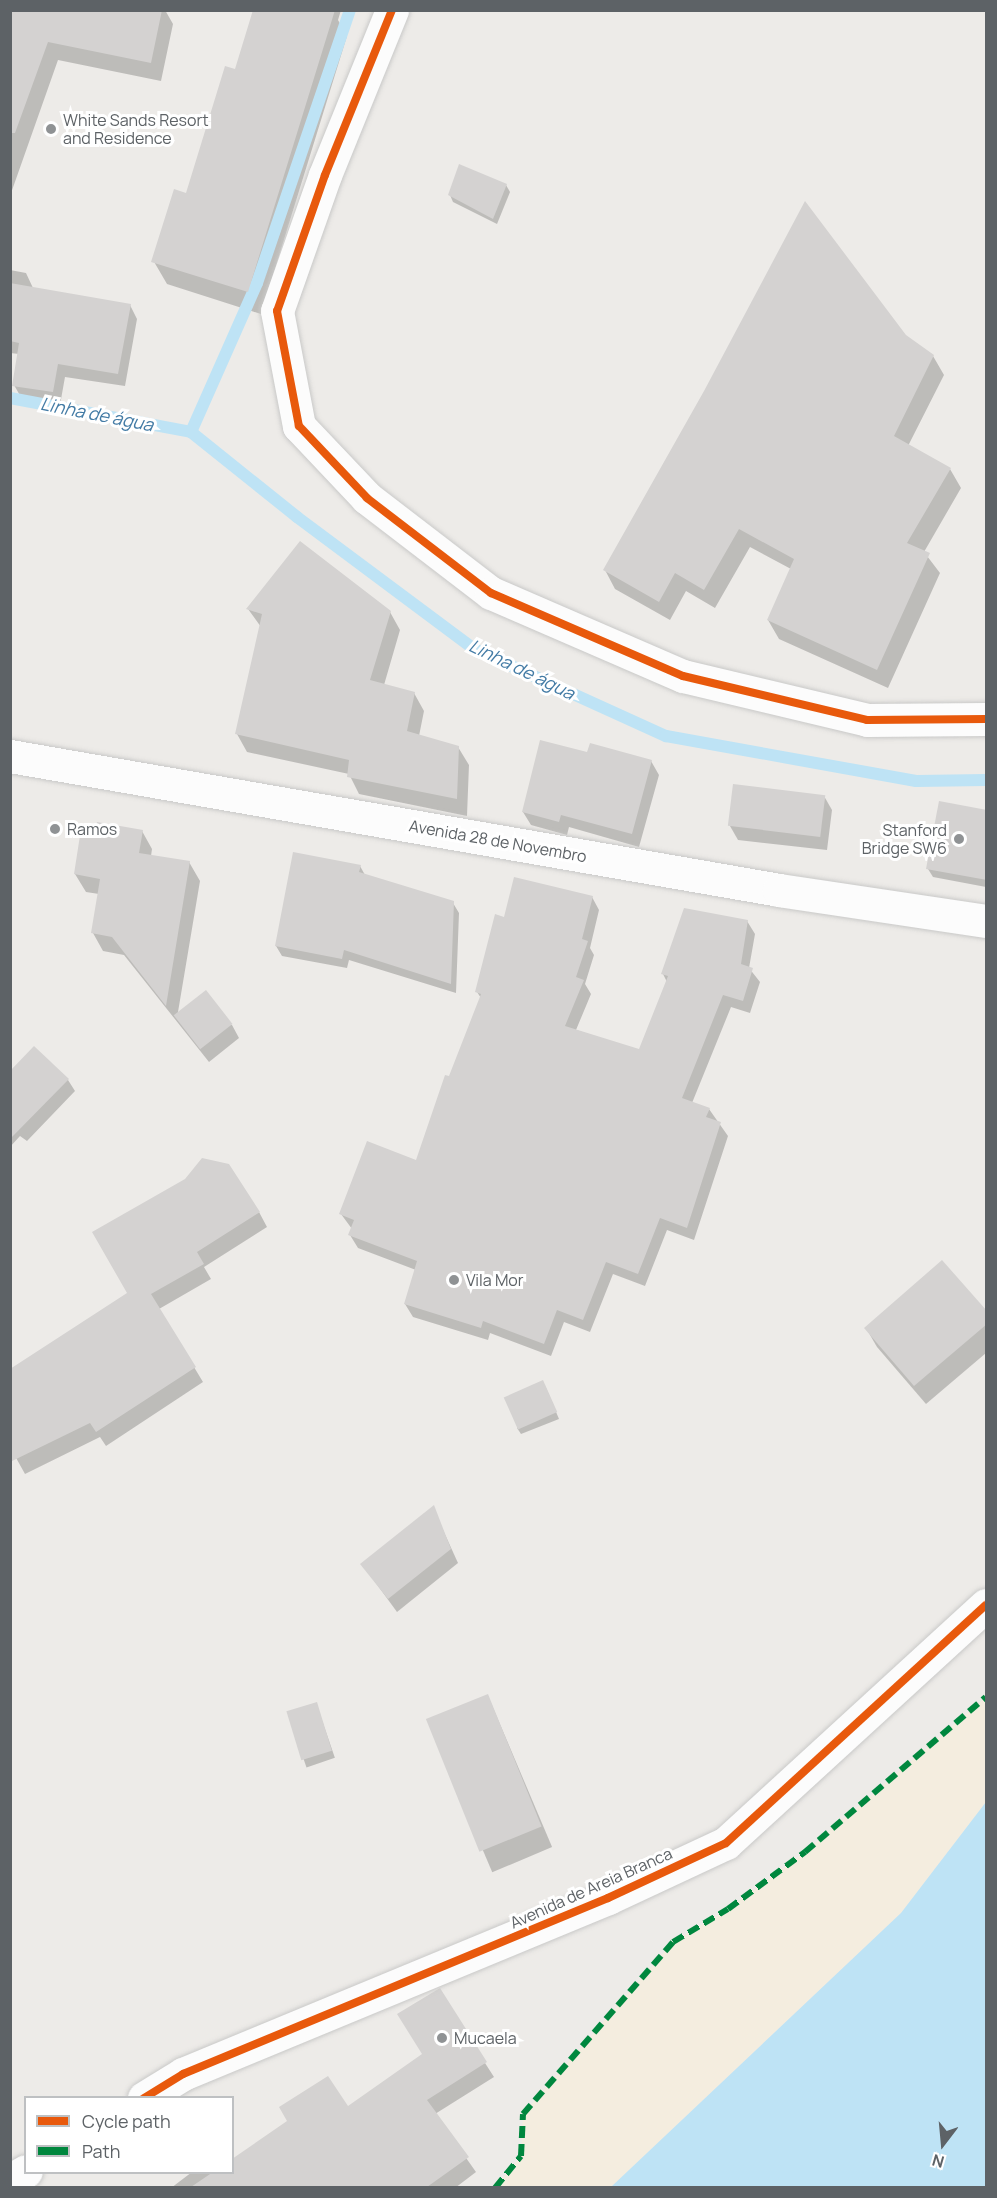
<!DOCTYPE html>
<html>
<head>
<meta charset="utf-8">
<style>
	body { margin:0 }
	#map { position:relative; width:997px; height:2198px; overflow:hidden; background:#edebe8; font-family:Manrope,sans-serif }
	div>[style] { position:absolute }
	.sand>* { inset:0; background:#f4eddf }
	.water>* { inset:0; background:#bee3f5 }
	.shadow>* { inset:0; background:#0003; transform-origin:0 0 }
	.stream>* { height:12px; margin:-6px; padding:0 6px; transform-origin:6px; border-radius:6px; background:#bee3f5 }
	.building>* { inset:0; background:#d4d2d1; transform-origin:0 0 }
	.roads { filter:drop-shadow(0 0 2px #c9c9c8) drop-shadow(0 0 2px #c9c9c8) }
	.minor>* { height:33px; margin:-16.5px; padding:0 16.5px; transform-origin:16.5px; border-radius:16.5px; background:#fcfcfc }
	.tertiary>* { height:33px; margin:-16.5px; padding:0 16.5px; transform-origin:16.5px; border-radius:16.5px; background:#fcfcfc }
	.secondary>* { height:33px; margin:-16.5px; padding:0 16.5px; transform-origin:16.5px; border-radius:16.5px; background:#fcfcfc }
	.quiet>* { height:6px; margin-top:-3px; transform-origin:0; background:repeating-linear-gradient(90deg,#00873e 0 12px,transparent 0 18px) }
	.cycleway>* { height:8px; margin:-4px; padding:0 4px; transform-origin:4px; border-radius:4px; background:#e8590c }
	.dots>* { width:16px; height:16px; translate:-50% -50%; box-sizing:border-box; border:3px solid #fff; border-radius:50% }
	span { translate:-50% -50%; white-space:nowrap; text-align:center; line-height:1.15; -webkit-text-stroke:6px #fff; paint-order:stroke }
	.poi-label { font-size:16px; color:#5d6266 }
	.left { translate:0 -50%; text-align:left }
	.right { translate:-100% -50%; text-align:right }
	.street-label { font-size:16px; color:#5d6266 }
	.water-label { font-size:18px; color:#437ba5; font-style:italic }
	.frame { position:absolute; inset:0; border:12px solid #5d6266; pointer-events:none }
	.legend { position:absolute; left:24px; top:2096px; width:210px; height:78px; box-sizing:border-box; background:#fff; border:2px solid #bec0c2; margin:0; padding:8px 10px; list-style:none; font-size:18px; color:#5d6266 }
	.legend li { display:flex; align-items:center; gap:12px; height:30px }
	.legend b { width:30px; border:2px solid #bec0c2 }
	.north { position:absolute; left:913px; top:2114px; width:60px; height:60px; -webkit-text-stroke:4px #fff; paint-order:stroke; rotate:196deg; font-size:16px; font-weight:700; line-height:24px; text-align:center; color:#5d6266 }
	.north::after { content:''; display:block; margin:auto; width:21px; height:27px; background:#5d6266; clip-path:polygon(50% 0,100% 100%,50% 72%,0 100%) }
</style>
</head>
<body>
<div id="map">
	<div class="sand">
		<i style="clip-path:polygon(986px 1697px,986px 1802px,901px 1913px,611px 2187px,495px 2188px,521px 2156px,523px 2114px,673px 1942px,728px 1909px,805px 1852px)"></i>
	</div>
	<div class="water">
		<i style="clip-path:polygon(986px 1802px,986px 2187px,611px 2187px,901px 1913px)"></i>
	</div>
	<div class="shadow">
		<i style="clip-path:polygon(10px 10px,165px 10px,173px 24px,161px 81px,58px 60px,10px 196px)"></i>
		<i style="clip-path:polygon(254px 10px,341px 10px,338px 20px,347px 36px,261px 314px,167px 284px,153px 260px,187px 195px,236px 71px)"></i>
		<i style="clip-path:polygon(506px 185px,510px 192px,497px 224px,453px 202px,450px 195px)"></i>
		<i style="clip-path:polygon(10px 270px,26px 273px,33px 288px,130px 305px,137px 319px,125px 386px,65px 377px,60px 405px,22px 399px,14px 385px,19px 354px,10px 353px)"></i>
		<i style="clip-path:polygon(905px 336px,933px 356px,944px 375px,908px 446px,950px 469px,961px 488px,924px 552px,940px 573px,888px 688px,779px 639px,768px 620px,791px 569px,750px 547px,715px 608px,686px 591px,670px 620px,615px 589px,605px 570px)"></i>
		<i style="clip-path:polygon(248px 609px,390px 612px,400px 630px,384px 685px,414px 693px,424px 711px,419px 736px,458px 747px,469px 765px,467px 816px,359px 794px,349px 774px,247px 752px,237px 734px,261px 627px)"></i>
		<i style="clip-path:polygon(588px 754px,651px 761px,659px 775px,639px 847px,569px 827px,567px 835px,531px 825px,523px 812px)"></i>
		<i style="clip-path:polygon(824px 796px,832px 810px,827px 850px,738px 840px,730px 826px)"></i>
		<i style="clip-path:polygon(986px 811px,986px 887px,933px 877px,928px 869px)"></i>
		<i style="clip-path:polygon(142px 831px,152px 849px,151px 856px,189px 862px,200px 881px,178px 1012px,232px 1025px,239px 1038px,209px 1062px,124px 955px,103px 951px,93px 933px,99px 894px,86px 892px,75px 874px,96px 835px)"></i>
		<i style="clip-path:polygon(360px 866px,365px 875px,453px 903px,459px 913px,456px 993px,349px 960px,347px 968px,282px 956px,276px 946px)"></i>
		<i style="clip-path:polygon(592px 897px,599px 910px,590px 948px,594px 955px,585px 984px,591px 994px,576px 1030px,640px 1051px,667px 982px,663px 974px,747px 921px,755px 934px,749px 968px,760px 982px,750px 1013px,731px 1007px,692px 1103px,709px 1109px,728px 1136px,694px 1240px,667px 1230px,645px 1286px,613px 1274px,590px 1332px,564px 1322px,551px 1356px,490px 1333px,488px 1340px,413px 1317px,405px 1304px,416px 1270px,358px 1248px,350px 1235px,352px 1229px,341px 1214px,417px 1161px,481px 998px,477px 992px,505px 919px)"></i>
		<i style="clip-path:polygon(10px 1073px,68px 1080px,75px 1091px,27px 1141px,20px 1136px,10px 1147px)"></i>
		<i style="clip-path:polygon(259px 1212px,267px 1227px,204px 1267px,211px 1279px,159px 1309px,203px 1382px,106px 1446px,100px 1437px,25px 1474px,10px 1447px,129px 1293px)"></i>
		<i style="clip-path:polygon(986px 1313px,986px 1353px,926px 1404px,877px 1347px,866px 1328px)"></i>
		<i style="clip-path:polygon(546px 1388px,559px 1419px,521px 1434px,517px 1428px)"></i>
		<i style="clip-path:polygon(433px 1508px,458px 1563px,397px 1612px,362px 1564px)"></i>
		<i style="left:488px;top:1696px;width:164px;height:65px;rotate:67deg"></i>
		<i style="left:316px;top:1703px;width:58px;height:30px;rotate:71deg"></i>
		<i style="clip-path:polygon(485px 2063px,494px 2077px,435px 2114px,476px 2172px,455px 2188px,171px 2188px,192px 2172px,232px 2172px,348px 2109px)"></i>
	</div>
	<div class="stream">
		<i style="left:10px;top:398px;width:184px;rotate:10.6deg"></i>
		<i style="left:191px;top:432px;width:136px;rotate:38.7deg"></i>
		<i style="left:297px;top:517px;width:221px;rotate:36.7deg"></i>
		<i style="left:474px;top:649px;width:211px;rotate:24.4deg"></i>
		<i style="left:666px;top:736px;width:254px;rotate:10.2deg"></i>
		<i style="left:916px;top:781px;width:70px;rotate:-0.8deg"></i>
		<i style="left:191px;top:432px;width:163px;rotate:-66.1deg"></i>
		<i style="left:257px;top:283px;width:288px;rotate:-71.2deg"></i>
	</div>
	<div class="building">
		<i style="clip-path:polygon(10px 10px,162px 10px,151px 63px,48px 42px,15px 133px,10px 133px)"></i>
		<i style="clip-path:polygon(253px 10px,335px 10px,248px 292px,151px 262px,174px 189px,186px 193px,225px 66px,235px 69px)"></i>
		<i style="clip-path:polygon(459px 164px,507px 184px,493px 219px,448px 195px)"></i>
		<i style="clip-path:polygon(805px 201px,906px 335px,934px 355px,894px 436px,951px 468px,907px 543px,930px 553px,877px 670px,767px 620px,794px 559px,739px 529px,704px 590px,675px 573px,659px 602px,603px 570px,704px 391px)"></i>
		<i style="clip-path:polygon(10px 283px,131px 304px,118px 374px,58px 364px,53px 392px,12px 386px,19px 343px,10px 341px)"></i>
		<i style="clip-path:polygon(300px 541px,391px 611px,370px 680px,415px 692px,407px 731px,459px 746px,457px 799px,347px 777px,349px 760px,235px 734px,262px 614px,246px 609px)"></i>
		<i style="clip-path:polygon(540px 740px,587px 752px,590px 743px,652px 760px,632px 834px,561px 815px,559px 822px,522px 812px)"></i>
		<i style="left:733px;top:784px;width:93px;height:42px;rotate:7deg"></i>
		<i style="clip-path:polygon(939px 801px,987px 810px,987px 880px,926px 869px)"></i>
		<i style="clip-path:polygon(97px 822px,143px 830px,139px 853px,190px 861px,166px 1006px,112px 937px,91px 933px,100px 879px,74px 874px,81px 829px,95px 833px)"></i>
		<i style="clip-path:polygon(293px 852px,361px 865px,359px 872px,454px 901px,451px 984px,344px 950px,342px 959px,275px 946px)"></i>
		<i style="clip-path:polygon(514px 877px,593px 896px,582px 939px,588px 941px,576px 977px,584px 980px,565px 1026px,639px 1049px,668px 976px,661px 974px,684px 908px,748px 920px,741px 964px,753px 968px,743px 1001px,723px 995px,682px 1098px,710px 1108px,706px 1117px,721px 1122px,687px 1228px,660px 1218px,638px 1274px,606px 1262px,583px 1320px,557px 1310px,544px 1344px,483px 1321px,481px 1328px,404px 1304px,417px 1261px,348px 1235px,354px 1220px,339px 1214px,367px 1141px,416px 1160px,445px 1075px,449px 1076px,481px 994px,475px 992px,495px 914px,504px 917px)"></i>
		<i style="left:206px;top:990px;width:43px;height:41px;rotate:52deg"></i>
		<i style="clip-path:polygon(34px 1046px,69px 1079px,10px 1139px,10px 1071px)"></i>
		<i style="clip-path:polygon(202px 1158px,229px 1164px,260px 1212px,197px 1252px,204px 1264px,151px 1294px,196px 1367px,96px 1432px,90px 1423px,10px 1462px,10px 1369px,127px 1293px,92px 1232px,185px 1179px)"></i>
		<i style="clip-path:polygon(942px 1260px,987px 1311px,987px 1324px,914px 1386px,864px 1328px)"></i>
		<i style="left:543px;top:1380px;width:35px;height:43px;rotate:66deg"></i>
		<i style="clip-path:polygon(434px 1505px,451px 1549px,388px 1599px,360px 1564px)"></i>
		<i style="left:488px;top:1694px;width:143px;height:67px;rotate:68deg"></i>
		<i style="left:317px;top:1702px;width:51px;height:32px;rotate:73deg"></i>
		<i style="clip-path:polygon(440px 1988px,487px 2062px,427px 2100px,469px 2157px,427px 2187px,191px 2187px,213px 2172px,232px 2172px,232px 2159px,287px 2121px,279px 2107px,328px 2076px,348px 2106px,422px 2054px,397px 2014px)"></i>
	</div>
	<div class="roads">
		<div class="minor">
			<i style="left:392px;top:10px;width:178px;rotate:112.1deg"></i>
			<i style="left:325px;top:175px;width:144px;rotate:109.4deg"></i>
			<i style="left:277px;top:311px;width:117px;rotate:79.2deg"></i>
			<i style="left:299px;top:426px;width:99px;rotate:46.6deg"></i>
			<i style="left:367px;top:498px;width:156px;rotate:37.5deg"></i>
			<i style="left:491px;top:593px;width:209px;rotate:23.4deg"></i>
			<i style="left:683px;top:676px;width:189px;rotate:13.4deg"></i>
			<i style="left:867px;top:720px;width:119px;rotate:-0.5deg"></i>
		</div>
		<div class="tertiary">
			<i style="left:144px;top:2098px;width:46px;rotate:-31.6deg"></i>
			<i style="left:183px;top:2074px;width:460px;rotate:-22.5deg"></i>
			<i style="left:608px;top:1898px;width:130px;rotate:-25deg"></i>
			<i style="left:726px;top:1843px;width:352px;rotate:-42.5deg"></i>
			<i style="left:10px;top:2180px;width:18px;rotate:-29deg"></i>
		</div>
		<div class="secondary">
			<i style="left:10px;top:756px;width:781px;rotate:9.88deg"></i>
			<i style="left:779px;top:890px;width:209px;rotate:8.5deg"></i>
		</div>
	</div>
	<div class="quiet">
		<i style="left:495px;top:2188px;width:41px;rotate:-50.9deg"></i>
		<i style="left:521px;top:2156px;width:42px;rotate:-87.3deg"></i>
		<i style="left:523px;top:2114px;width:228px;rotate:-48.9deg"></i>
		<i style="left:673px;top:1942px;width:64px;rotate:-31deg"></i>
		<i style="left:728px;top:1909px;width:96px;rotate:-36.5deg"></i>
		<i style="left:805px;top:1852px;width:238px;rotate:-40.6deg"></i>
	</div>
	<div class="cycleway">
		<i style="left:392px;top:10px;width:178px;rotate:112.1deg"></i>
		<i style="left:325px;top:175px;width:144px;rotate:109.4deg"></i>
		<i style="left:277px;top:311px;width:117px;rotate:79.2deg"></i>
		<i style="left:299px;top:426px;width:99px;rotate:46.6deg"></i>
		<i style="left:367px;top:498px;width:156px;rotate:37.5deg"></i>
		<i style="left:491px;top:593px;width:209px;rotate:23.4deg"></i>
		<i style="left:683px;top:676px;width:189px;rotate:13.4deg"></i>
		<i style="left:867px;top:720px;width:119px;rotate:-0.5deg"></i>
		<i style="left:144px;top:2098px;width:46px;rotate:-31.6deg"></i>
		<i style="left:183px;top:2074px;width:460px;rotate:-22.5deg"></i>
		<i style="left:608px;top:1898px;width:130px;rotate:-25deg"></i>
		<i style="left:726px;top:1843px;width:352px;rotate:-42.5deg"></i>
	</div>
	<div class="dots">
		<i style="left:51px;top:129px;background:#8f9294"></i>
		<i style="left:55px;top:829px;background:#8f9294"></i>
		<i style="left:959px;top:839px;background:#8f9294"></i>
		<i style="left:454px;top:1280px;background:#8f9294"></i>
		<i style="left:442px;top:2038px;background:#8f9294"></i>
	</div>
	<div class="poi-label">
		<span class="left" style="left:63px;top:129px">White Sands Resort<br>and Residence</span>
		<span class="left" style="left:67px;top:829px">Ramos</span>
		<span class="right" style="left:947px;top:839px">Stanford<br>Bridge SW6</span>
		<span class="left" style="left:466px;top:1280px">Vila Mor</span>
		<span class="left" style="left:454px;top:2038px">Mucaela</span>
	</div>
	<div class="street-label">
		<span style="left:498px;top:841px;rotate:10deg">Avenida 28 de Novembro</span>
		<span style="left:591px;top:1888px;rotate:-24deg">Avenida de Areia Branca</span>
	</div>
	<div class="water-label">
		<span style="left:97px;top:414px;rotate:11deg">Linha de água</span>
		<span style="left:522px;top:669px;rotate:26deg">Linha de água</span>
	</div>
	<div class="frame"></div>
	<ul class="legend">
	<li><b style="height:8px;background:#e8590c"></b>Cycle path</li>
	<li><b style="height:8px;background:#00873e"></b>Path</li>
	</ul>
	<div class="north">N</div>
</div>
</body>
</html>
